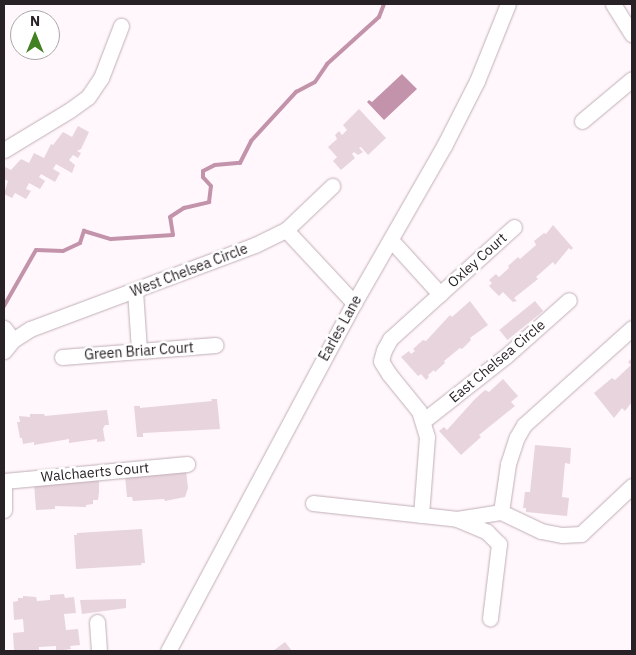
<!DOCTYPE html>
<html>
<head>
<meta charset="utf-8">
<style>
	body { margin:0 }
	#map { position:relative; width:636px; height:655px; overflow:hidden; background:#fff7fb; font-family:"IBM Plex Sans",sans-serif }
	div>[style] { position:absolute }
	.water>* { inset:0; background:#c393ab }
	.stream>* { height:4px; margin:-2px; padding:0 2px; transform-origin:2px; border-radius:2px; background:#c393ab }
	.building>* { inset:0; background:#e8d4dd; transform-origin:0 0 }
	.roads { filter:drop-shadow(0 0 1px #c1aeb7) drop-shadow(0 0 1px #c1aeb7) }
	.minor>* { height:15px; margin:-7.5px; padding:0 7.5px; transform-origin:7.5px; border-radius:7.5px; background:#fff }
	span { translate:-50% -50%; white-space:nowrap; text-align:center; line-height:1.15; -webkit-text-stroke:5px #fff; paint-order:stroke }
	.street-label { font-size:14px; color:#282125 }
	.frame { position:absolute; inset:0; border:5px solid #282125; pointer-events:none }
	.north { position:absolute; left:10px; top:10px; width:50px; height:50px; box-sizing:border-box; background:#fff; border:1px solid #a9a6a8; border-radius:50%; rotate:0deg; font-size:14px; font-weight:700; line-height:20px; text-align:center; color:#282125 }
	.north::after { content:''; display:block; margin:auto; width:18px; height:22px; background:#418122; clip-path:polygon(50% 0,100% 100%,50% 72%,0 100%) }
</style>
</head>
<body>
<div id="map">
	<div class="water">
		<i style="clip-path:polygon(402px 74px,417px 89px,384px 120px,367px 102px,369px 100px,372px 102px)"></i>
	</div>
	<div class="stream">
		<i style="left:4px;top:306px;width:64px;rotate:-60.3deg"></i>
		<i style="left:36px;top:250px;width:27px;rotate:2deg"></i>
		<i style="left:63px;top:251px;width:19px;rotate:-25deg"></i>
		<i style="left:80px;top:243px;width:13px;rotate:-72deg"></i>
		<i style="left:84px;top:231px;width:28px;rotate:17deg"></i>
		<i style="left:111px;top:239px;width:62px;rotate:-3.7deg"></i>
		<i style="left:173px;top:235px;width:18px;rotate:-99deg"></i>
		<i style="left:170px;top:217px;width:17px;rotate:-33deg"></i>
		<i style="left:184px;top:208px;width:26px;rotate:-13deg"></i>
		<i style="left:209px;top:202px;width:16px;rotate:-83deg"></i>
		<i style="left:211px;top:186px;width:12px;rotate:-132deg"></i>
		<i style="left:203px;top:177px;width:6px;rotate:-90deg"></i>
		<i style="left:203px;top:171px;width:13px;rotate:-27deg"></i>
		<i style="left:215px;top:165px;width:25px;rotate:-5deg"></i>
		<i style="left:240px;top:163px;width:25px;rotate:-63deg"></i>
		<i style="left:251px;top:141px;width:67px;rotate:-47.4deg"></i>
		<i style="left:296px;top:92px;width:21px;rotate:-28deg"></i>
		<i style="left:315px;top:82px;width:22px;rotate:-56deg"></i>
		<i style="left:327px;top:64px;width:70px;rotate:-42.1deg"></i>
		<i style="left:379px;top:17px;width:14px;rotate:-69deg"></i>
	</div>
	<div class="building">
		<i style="clip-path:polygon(359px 109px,386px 138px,368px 155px,361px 147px,359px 148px,363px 152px,358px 155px,354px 152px,352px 154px,355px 158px,341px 170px,333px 161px,337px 157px,328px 147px,337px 139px,335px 135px,339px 131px,342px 135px,347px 130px,343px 125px)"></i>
		<i style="clip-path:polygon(78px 126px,89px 132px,81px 149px,77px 151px,81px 153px,78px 158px,73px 155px,69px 160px,75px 165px,72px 173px,56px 164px,53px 169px,60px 173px,55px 182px,41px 174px,39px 177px,45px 181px,40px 189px,29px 183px,26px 189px,31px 191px,26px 199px,15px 193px,12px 198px,4px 194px,8px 181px,4px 179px,5px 167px,11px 170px,21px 159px,29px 163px,34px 153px,44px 158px,51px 144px,53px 145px,63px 132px,72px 137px)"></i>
		<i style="clip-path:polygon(553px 225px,573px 248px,571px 250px,569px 248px,555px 265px,553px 262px,536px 277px,538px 279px,514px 298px,517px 301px,513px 302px,503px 292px,499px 296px,489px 286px,492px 283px,489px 280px,496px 274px,499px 277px,509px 268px,508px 266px,518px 257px,520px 259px,536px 245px,534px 241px,544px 233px,546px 234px)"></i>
		<i style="clip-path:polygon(470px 301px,488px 325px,470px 338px,471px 340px,462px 349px,460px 348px,444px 361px,445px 363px,435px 372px,434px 370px,428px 375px,429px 377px,426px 380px,421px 374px,418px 376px,401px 357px,409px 351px,411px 354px,415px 351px,413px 349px,423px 340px,426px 341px,450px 315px,452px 317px)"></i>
		<i style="left:535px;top:301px;width:13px;height:46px;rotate:51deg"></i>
		<i style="clip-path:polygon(632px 358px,632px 402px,625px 411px,622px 408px,614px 418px,594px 393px,612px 378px,615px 380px,631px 365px,628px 362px)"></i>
		<i style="clip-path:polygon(503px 379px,518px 396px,511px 402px,515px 406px,479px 435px,481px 437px,461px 455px,439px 431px,444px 427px,447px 430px,475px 399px,485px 390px,489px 392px)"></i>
		<i style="clip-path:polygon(211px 399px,217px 399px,220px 429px,143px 433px,143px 437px,137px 437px,134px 406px,140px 406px,140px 408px,212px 401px)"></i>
		<i style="clip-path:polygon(107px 410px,109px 425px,105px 425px,103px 429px,105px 441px,97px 442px,97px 439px,69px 443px,69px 439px,34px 445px,34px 442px,23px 444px,22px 438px,20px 438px,17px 422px,20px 422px,19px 416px,30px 417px,30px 414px,44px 414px,45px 416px)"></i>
		<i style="clip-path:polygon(535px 445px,571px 448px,570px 464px,565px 463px,562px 497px,569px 498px,567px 516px,526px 512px,526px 508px,523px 508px,525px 492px,530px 492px)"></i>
		<i style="clip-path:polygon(186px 471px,188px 488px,185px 497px,165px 501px,164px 499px,133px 501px,132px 497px,127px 497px,125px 476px)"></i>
		<i style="clip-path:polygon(96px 478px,99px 481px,99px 492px,98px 500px,93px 500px,93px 504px,86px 505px,86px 507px,55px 506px,55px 509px,36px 510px,34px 483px)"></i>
		<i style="clip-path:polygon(142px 529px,145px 563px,141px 563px,142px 565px,76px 569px,74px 535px,77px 535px,77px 533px)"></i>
		<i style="clip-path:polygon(64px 594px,65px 598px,74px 597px,76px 613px,64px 614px,66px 630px,78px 629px,80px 645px,70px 646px,71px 649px,56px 651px,56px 646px,39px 647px,39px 651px,14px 651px,13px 633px,24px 632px,23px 619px,14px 620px,13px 602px,18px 601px,18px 598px,23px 598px,23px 596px,36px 597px,37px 601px,50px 600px,50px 595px)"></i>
		<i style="clip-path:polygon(126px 599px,126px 608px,82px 614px,80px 600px)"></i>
		<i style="clip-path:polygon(285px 642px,292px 651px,273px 651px)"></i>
	</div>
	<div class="roads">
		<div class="minor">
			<i style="left:613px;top:4px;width:36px;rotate:58deg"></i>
			<i style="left:582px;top:121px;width:65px;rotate:-40deg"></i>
			<i style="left:4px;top:150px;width:77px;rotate:-31.2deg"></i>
			<i style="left:70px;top:110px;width:22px;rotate:-36deg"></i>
			<i style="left:88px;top:97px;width:23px;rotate:-56deg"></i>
			<i style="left:101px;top:78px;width:56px;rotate:-69deg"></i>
			<i style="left:286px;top:230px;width:64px;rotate:-43.7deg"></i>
			<i style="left:391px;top:240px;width:73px;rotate:47.8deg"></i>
			<i style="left:135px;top:291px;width:59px;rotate:86.1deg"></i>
			<i style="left:4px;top:328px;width:15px;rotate:53deg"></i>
			<i style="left:4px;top:351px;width:14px;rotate:-51deg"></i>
			<i style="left:13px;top:340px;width:20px;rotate:-33deg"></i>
			<i style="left:30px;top:329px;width:240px;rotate:-20.5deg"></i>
			<i style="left:255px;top:245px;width:34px;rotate:-26deg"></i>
			<i style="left:286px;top:230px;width:100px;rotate:47deg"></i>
			<i style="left:62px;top:357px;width:154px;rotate:-4.5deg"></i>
			<i style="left:423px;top:421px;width:105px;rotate:-38.1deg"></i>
			<i style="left:506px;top:356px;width:84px;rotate:-41.6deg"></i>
			<i style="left:4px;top:481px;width:184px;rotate:-5.3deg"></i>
			<i style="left:4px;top:484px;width:26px;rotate:90deg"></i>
			<i style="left:313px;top:503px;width:145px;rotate:6.3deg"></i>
			<i style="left:457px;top:519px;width:45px;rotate:-9deg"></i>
			<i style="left:501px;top:512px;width:44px;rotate:25.4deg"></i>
			<i style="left:541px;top:531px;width:21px;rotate:11deg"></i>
			<i style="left:562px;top:535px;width:19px;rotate:-3deg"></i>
			<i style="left:581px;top:534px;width:70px;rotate:-43.3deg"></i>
			<i style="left:501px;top:512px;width:49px;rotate:-81.7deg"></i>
			<i style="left:508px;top:464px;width:28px;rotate:-72deg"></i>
			<i style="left:517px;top:437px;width:14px;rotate:-60deg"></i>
			<i style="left:524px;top:425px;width:145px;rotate:-41.9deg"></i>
			<i style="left:421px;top:515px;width:78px;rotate:-85.6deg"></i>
			<i style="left:427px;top:437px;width:27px;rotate:-107deg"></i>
			<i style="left:419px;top:411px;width:48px;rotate:-129deg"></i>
			<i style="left:389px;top:374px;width:15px;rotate:-122deg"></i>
			<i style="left:381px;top:361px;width:11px;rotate:-75deg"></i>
			<i style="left:384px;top:350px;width:13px;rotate:-61deg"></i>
			<i style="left:390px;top:339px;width:167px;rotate:-42.1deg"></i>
			<i style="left:457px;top:519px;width:33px;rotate:23deg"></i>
			<i style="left:487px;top:532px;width:17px;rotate:45deg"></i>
			<i style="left:499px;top:544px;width:75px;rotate:96.9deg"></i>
			<i style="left:97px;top:622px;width:29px;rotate:86deg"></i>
			<i style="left:168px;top:651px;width:395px;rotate:-61.9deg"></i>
			<i style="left:354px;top:303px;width:181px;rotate:-60.2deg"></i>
			<i style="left:444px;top:146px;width:73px;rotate:-63.1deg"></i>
			<i style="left:477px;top:81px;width:83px;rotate:-68.1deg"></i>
		</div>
	</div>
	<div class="street-label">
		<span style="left:477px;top:260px;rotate:-42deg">Oxley Court</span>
		<span style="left:189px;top:270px;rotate:-21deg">West Chelsea Circle</span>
		<span style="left:340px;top:328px;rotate:-61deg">Earles Lane</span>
		<span style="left:139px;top:351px;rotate:-4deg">Green Briar Court</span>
		<span style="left:497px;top:361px;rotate:-40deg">East Chelsea Circle</span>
		<span style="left:95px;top:472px;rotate:-5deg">Walchaerts Court</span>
	</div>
	<div class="frame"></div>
	<div class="north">N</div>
</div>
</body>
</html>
